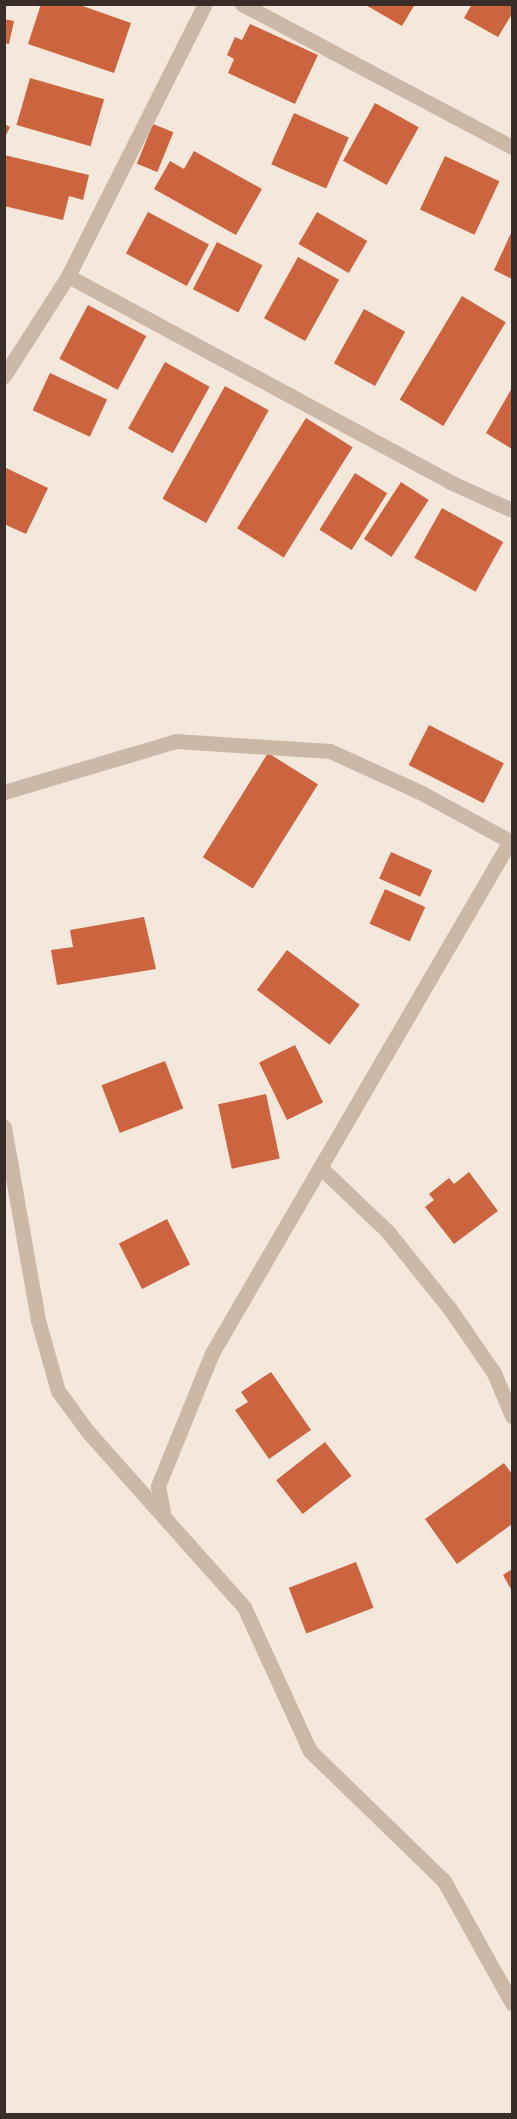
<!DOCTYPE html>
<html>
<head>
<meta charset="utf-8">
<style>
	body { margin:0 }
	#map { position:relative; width:517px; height:2119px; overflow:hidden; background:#f3e8db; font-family:Inter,sans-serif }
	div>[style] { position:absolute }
	.building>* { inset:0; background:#cd6440; transform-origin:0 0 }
	.minor>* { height:15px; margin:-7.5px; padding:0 7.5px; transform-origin:7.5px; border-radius:7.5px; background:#ccb8a6 }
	span { translate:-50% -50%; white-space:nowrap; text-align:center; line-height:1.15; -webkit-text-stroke:5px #fbf2e8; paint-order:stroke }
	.frame { position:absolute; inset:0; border:6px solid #382d28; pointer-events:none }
</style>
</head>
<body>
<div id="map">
	<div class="building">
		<i style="clip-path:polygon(41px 4px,77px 4px,131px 23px,114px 73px,28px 44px)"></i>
		<i style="clip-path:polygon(364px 4px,415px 4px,402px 26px)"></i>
		<i style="clip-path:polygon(472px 4px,512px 4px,512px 14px,498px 37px,464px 18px)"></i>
		<i style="clip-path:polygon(4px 19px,14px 21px,9px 44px,4px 43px)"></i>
		<i style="clip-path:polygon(250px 24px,318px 55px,295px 104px,228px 73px,234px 59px,227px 55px,235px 37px,242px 40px)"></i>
		<i style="left:30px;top:78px;width:77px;height:49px;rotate:16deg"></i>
		<i style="left:375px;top:103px;width:50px;height:66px;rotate:29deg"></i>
		<i style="left:294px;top:113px;width:60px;height:56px;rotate:24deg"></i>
		<i style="clip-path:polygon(4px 124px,10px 127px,4px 139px)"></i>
		<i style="left:153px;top:124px;width:22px;height:43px;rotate:22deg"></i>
		<i style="clip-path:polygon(194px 151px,262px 189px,236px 235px,154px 189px,170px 161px,184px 169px)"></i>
		<i style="clip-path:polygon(4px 155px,89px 175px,83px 200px,69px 196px,63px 220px,4px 206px)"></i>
		<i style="left:445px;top:156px;width:60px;height:59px;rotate:25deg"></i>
		<i style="left:148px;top:212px;width:69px;height:47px;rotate:28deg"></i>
		<i style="left:317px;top:212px;width:58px;height:37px;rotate:30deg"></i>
		<i style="clip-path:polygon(512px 231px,512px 279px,494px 270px)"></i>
		<i style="left:217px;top:242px;width:51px;height:53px;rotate:27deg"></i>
		<i style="left:298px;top:257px;width:47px;height:70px;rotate:29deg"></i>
		<i style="left:462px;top:296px;width:51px;height:121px;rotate:31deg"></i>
		<i style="left:88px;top:305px;width:66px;height:61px;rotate:28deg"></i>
		<i style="left:364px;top:309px;width:47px;height:62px;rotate:29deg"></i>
		<i style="left:165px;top:362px;width:51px;height:76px;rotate:29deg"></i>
		<i style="left:50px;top:373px;width:63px;height:41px;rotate:25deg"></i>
		<i style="left:225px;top:386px;width:50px;height:129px;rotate:29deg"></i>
		<i style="clip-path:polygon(512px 388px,512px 449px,486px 433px)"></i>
		<i style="left:306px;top:418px;width:55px;height:130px;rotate:32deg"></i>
		<i style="clip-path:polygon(4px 467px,48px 488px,26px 534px,4px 524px)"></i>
		<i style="left:355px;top:473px;width:38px;height:67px;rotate:32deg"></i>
		<i style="left:401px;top:482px;width:33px;height:68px;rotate:33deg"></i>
		<i style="left:442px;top:508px;width:70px;height:57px;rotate:29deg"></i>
		<i style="left:429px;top:725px;width:84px;height:45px;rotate:27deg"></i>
		<i style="left:268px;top:753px;width:59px;height:123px;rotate:32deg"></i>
		<i style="left:391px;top:852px;width:45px;height:29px;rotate:24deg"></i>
		<i style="left:385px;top:889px;width:44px;height:38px;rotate:24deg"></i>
		<i style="clip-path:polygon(144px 917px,156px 969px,57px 985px,51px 950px,73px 947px,70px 930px)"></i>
		<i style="left:287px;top:950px;width:91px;height:50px;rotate:37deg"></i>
		<i style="left:295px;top:1045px;width:64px;height:40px;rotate:64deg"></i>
		<i style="left:165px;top:1061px;width:51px;height:68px;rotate:69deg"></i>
		<i style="left:266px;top:1094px;width:66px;height:49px;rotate:78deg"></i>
		<i style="clip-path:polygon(469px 1172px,498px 1211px,454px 1244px,425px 1207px,434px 1200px,429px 1194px,449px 1178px,454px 1184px)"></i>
		<i style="left:167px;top:1219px;width:51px;height:54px;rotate:63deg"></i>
		<i style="clip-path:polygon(271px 1372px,311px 1430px,269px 1459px,235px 1410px,248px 1402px,241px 1392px)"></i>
		<i style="left:325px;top:1442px;width:43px;height:62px;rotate:52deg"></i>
		<i style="clip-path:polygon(504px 1463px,512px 1474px,512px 1524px,457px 1564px,425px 1519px)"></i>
		<i style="left:356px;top:1562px;width:49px;height:72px;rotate:69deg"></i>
		<i style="clip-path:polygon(512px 1569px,512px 1591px,503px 1575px)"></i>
	</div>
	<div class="minor">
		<i style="left:242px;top:4px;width:306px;rotate:27.9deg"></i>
		<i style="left:68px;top:276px;width:434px;rotate:28.3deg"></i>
		<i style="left:450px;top:482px;width:68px;rotate:24.3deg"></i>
		<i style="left:4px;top:376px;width:119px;rotate:-57.4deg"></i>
		<i style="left:68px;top:276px;width:305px;rotate:-63.3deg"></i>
		<i style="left:4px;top:792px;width:179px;rotate:-16.5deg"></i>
		<i style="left:176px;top:741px;width:154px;rotate:3.7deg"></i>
		<i style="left:330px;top:751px;width:99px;rotate:24.5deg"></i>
		<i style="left:420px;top:792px;width:102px;rotate:28.6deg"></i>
		<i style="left:510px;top:841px;width:592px;rotate:120.2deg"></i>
		<i style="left:212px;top:1353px;width:144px;rotate:112.1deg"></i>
		<i style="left:158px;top:1486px;width:26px;rotate:79deg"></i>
		<i style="left:4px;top:1127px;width:196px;rotate:80deg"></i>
		<i style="left:38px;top:1320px;width:74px;rotate:74.3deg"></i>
		<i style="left:58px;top:1391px;width:52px;rotate:53.6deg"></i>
		<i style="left:89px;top:1433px;width:233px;rotate:48.3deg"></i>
		<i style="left:244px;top:1607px;width:158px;rotate:65.4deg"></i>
		<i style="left:310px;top:1751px;width:187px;rotate:44.1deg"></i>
		<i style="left:444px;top:1881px;width:140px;rotate:60.9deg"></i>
		<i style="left:320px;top:1167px;width:94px;rotate:43.7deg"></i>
		<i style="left:388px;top:1232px;width:99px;rotate:51.2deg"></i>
		<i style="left:450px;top:1309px;width:78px;rotate:55.5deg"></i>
		<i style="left:494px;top:1373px;width:47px;rotate:67.3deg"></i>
	</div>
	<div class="frame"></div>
</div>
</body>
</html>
